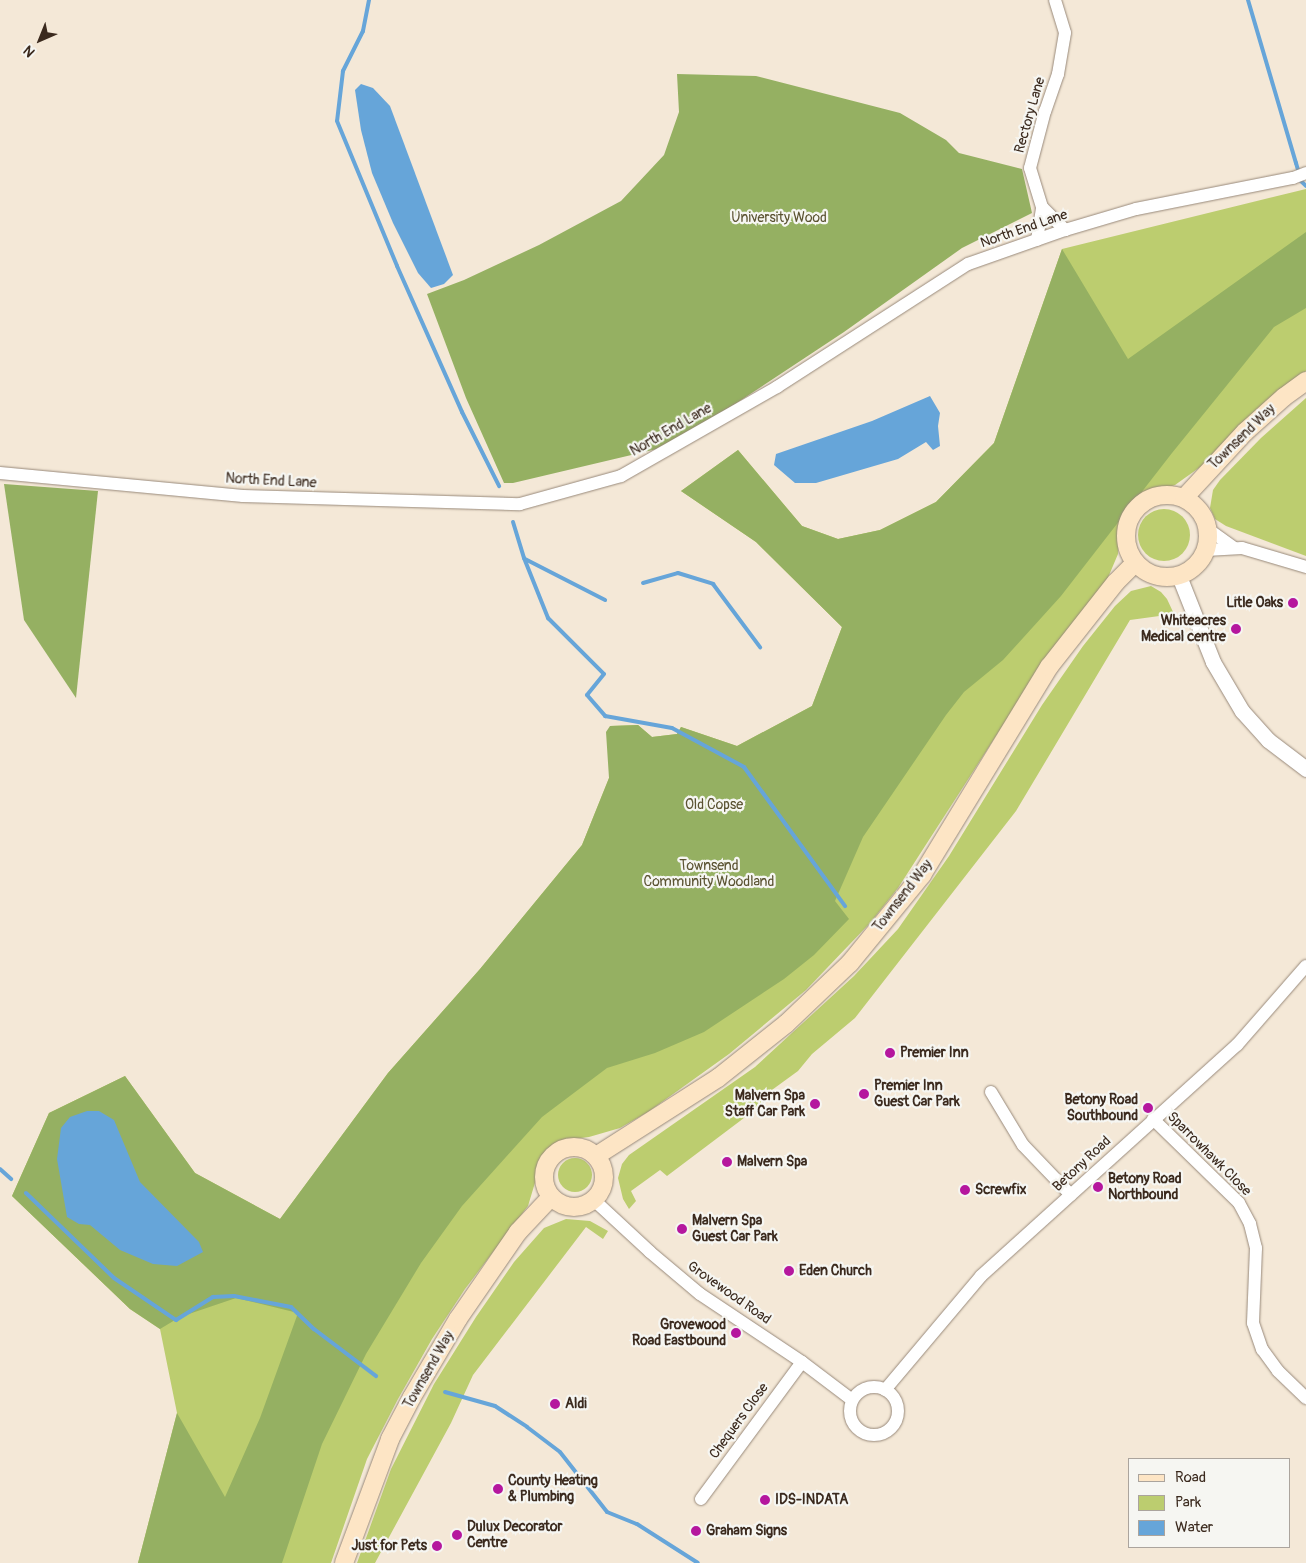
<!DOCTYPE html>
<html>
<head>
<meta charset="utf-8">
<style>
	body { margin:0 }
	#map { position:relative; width:1306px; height:1563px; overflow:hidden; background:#f4e8d7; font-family:Pangolin,sans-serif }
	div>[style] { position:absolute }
	.green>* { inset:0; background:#bccd6f }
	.round { border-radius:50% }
	.forest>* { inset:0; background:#95b062 }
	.water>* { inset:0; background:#66a5d9 }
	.stream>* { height:4px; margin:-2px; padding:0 2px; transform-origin:2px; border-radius:2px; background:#66a5d9 }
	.roads { filter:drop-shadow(0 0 1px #98897a) drop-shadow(0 0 1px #98897a) }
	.minor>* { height:12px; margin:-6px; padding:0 6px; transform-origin:6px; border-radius:6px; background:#fff }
	.minor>.ring { margin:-6px; padding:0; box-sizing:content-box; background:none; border:12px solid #fff; border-radius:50% }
	.tertiary>* { height:15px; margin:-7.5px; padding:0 7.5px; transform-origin:7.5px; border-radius:7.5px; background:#fff }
	.secondary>* { height:18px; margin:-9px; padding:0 9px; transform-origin:9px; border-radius:9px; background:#fde5c5 }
	.secondary>.ring { margin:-9px; padding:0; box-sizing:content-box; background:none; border:18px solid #fde5c5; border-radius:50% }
	.dots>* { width:14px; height:14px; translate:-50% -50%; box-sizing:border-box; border:2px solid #f6f6f2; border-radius:50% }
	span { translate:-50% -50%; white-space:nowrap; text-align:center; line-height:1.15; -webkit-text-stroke:4.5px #f6f6f2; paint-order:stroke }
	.street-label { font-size:14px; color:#3b2a1e }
	.park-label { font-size:14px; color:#5b5332 }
	.poi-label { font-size:14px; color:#3b2a1e; font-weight:700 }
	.right { translate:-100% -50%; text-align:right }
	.left { translate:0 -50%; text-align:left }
	.legend { position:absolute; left:1128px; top:1458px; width:162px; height:90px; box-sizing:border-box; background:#f6f6f2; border:1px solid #aba49d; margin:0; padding:6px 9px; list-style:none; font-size:15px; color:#3b2a1e }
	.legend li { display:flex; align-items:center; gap:10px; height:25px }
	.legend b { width:25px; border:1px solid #aba49d }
	.north { position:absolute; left:15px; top:15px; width:50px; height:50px; -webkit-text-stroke:4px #f6f6f2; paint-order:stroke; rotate:224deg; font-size:14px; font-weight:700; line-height:20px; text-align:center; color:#3b2a1e }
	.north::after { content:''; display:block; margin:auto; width:18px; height:22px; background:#3b2a1e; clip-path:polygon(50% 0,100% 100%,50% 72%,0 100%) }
</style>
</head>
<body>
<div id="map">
	<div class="green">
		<i style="clip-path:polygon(1306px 189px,1306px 371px,1247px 419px,1203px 465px,1175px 485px,1137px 498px,1120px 520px,1118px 554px,1107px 580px,1045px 660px,898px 888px,870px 923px,806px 990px,729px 1054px,648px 1112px,620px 1128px,589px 1137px,564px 1140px,551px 1147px,543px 1156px,528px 1206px,465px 1289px,432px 1339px,398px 1399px,367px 1459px,331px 1563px,138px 1563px,177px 1413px,160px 1329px,130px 1309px,12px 1196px,49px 1113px,125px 1076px,195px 1173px,280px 1219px,388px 1073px,480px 969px,582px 845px,609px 778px,610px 726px,638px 725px,652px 737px,677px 734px,681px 727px,737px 746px,812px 706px,842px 627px,756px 542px,681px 491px,738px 450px,802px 526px,838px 539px,880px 530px,936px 502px,994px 443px,1062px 249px)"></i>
		<i style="clip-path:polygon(1306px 398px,1306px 556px,1226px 526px,1215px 519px,1210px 508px,1213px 490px,1220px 480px,1261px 438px)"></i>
		<i class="round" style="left:1138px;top:509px;width:52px;height:52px"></i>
		<i style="clip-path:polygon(1151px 586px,1161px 592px,1167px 599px,1174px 614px,1130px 620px,1016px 811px,855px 1018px,812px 1054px,798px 1071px,765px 1095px,767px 1100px,740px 1121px,667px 1176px,660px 1170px,631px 1191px,636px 1201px,629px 1209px,623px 1199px,618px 1178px,622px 1164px,629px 1155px,755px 1067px,854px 976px,898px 929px,949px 856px,1042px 705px,1083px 646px,1115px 606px,1131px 591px)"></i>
		<i class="round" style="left:558px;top:1158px;width:34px;height:34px"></i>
		<i style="clip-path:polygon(566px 1219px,590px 1221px,608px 1231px,603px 1239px,586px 1227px,473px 1375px,451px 1423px,375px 1563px,357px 1563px,391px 1469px,434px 1384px,476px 1317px,514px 1262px,544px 1228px)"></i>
	</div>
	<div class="forest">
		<i style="clip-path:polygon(677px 74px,756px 76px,900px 113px,946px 140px,959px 153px,1022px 169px,1032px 213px,962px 248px,844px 332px,711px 420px,661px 448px,513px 483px,504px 483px,466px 398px,427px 294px,464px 280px,539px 245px,621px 201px,664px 155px,679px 112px)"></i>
		<i style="clip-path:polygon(1306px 232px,1306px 308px,1274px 327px,1172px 453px,1061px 596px,1003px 660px,964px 692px,946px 715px,863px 837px,835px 901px,849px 919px,814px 955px,784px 979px,704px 1032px,655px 1053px,607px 1068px,542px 1117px,462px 1206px,421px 1263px,366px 1354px,322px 1444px,282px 1563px,138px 1563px,177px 1413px,225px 1497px,260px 1418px,298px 1313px,236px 1298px,180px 1317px,160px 1329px,130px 1309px,12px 1196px,49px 1113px,125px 1076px,195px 1173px,280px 1219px,388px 1073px,480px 969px,582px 845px,609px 778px,606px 732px,610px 726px,638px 725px,652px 737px,677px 734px,681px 727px,737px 746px,812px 706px,842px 627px,756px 542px,681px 491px,738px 450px,802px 526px,838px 539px,880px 530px,936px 502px,994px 443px,1062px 249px,1128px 359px)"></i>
		<i style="clip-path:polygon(4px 484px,98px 491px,76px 698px,24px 620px)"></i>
	</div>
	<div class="water">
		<i style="clip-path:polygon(361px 84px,373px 88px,390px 106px,453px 275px,444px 284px,431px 288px,418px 273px,393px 223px,372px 173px,361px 130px,355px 90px)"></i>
		<i style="clip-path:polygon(930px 396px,940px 413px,938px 426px,940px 446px,933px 450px,926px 442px,898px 459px,816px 483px,795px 483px,774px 465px,776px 454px,872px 421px)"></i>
		<i style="clip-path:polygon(87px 1111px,99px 1111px,114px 1120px,140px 1182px,199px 1242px,203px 1252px,177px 1266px,153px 1264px,120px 1250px,90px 1225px,79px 1224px,67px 1217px,57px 1159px,61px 1128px,70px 1117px)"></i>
	</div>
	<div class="stream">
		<i style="left:369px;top:0;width:32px;rotate:101deg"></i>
		<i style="left:363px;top:31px;width:45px;rotate:116.6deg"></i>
		<i style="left:343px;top:71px;width:50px;rotate:96.8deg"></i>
		<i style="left:337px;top:121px;width:157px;rotate:67.5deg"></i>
		<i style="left:397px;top:266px;width:160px;rotate:66deg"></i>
		<i style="left:462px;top:412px;width:83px;rotate:63.4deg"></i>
		<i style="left:1248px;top:0;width:170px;rotate:73.6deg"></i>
		<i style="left:1296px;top:163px;width:19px;rotate:74deg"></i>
		<i style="left:1301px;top:181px;width:7px;rotate:45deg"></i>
		<i style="left:513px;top:522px;width:38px;rotate:73deg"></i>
		<i style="left:524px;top:558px;width:65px;rotate:68.2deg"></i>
		<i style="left:548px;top:618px;width:79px;rotate:45deg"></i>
		<i style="left:604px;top:674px;width:27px;rotate:129deg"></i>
		<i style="left:587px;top:695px;width:28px;rotate:49deg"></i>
		<i style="left:605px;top:716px;width:68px;rotate:10.2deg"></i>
		<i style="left:672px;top:728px;width:82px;rotate:28.4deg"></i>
		<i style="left:744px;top:767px;width:172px;rotate:54deg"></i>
		<i style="left:525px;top:559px;width:90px;rotate:27.1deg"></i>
		<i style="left:643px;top:583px;width:36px;rotate:-16deg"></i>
		<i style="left:678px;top:573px;width:37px;rotate:17deg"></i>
		<i style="left:713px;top:584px;width:79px;rotate:53.3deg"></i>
		<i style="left:0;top:1169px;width:15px;rotate:42deg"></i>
		<i style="left:26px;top:1193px;width:122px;rotate:44deg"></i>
		<i style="left:114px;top:1278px;width:75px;rotate:34.1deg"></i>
		<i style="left:176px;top:1320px;width:44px;rotate:-31.9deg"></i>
		<i style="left:213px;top:1297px;width:21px;rotate:-3deg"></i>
		<i style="left:234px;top:1296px;width:58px;rotate:10.9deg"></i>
		<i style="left:291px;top:1307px;width:32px;rotate:44deg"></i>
		<i style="left:314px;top:1329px;width:78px;rotate:37.2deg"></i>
		<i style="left:445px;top:1392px;width:52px;rotate:15.6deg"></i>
		<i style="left:495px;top:1406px;width:38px;rotate:33deg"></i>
		<i style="left:527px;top:1427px;width:41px;rotate:37.1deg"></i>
		<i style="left:560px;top:1452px;width:76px;rotate:51.9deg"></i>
		<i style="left:607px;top:1512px;width:32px;rotate:22deg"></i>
		<i style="left:637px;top:1524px;width:72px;rotate:32.6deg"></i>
	</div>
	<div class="roads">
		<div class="minor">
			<i style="left:1055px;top:0;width:34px;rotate:73deg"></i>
			<i style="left:1065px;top:33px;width:42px;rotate:99.7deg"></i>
			<i style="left:1058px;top:74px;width:39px;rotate:109deg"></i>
			<i style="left:1045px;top:111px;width:59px;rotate:104.7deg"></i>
			<i style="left:1030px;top:168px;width:41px;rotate:72.9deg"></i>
			<i style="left:1042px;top:207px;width:33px;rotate:45deg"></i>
			<i style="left:1037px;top:240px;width:33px;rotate:-81deg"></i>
			<i style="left:0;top:473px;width:244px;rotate:5.4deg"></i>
			<i style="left:243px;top:496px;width:277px;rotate:1.7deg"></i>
			<i style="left:520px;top:504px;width:105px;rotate:-15.5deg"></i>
			<i style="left:621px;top:476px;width:180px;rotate:-29.7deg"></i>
			<i style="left:777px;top:387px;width:227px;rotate:-32.8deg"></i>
			<i style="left:968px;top:264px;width:103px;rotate:-19.3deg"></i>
			<i style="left:1065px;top:230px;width:74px;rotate:-16.5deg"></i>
			<i style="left:1136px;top:209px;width:160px;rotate:-11.2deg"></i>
			<i style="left:1293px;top:178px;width:14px;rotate:-21deg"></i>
			<i style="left:1208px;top:529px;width:31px;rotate:36deg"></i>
			<i style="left:1206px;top:550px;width:36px;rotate:-3deg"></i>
			<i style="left:1242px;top:548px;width:67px;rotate:16.5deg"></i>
			<i style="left:991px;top:1092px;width:62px;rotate:58.9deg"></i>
			<i style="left:1023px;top:1145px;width:69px;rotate:46.2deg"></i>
			<i style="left:1153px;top:1119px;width:120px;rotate:44.3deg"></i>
			<i style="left:1239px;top:1203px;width:24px;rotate:62deg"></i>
			<i style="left:1250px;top:1224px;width:25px;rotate:76deg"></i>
			<i style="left:1256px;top:1248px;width:75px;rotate:92.3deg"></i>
			<i style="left:1253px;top:1323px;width:28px;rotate:71deg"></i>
			<i style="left:1262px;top:1349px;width:27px;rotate:54deg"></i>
			<i style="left:1278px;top:1371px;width:39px;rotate:44deg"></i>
			<i style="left:595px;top:1201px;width:75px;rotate:42.8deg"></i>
			<i style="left:650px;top:1252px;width:65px;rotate:40deg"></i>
			<i style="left:700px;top:1294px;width:123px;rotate:33.7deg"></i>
			<i style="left:802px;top:1362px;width:63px;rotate:37.2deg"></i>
			<i class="ring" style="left:850px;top:1387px;width:36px;height:36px"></i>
			<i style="left:885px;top:1390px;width:149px;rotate:-49.9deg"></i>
			<i style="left:981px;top:1276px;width:345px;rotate:-42.1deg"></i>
			<i style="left:1237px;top:1045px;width:105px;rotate:-48.9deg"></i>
			<i style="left:701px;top:1499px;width:170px;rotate:-53.6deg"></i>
		</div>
		<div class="tertiary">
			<i style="left:1179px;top:576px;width:92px;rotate:68.4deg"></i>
			<i style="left:1213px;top:662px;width:57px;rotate:59.4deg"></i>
			<i style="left:1242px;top:711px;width:39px;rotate:48deg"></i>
			<i style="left:1268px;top:740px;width:48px;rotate:37.3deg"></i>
		</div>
		<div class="secondary">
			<i class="ring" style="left:1126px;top:495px;width:64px;height:64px"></i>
			<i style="left:1184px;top:498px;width:90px;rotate:-47.3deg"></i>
			<i style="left:1245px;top:432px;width:52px;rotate:-41.9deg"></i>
			<i style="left:1284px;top:397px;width:27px;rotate:-36deg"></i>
			<i class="ring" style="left:544px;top:1147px;width:42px;height:42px"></i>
			<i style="left:596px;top:1156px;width:145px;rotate:-32.6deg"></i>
			<i style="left:718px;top:1078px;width:87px;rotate:-38.5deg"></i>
			<i style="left:786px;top:1024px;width:88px;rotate:-43.6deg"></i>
			<i style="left:850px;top:963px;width:114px;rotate:-50.7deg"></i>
			<i style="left:922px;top:875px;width:244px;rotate:-58.6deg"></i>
			<i style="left:1049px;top:667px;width:108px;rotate:-51.8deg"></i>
			<i style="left:1116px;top:582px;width:27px;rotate:-45deg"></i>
			<i style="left:344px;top:1563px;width:132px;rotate:-69.6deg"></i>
			<i style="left:390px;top:1439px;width:47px;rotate:-62.4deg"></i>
			<i style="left:412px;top:1397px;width:91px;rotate:-59.5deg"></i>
			<i style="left:458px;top:1319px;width:106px;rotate:-55.4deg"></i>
			<i style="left:518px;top:1232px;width:48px;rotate:-46.7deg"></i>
		</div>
	</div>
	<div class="dots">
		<i style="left:1293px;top:603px;background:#b5179e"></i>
		<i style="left:1236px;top:629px;background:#b5179e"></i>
		<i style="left:890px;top:1053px;background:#b5179e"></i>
		<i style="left:864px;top:1094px;background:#b5179e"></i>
		<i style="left:815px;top:1104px;background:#b5179e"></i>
		<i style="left:1148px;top:1108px;background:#b5179e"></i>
		<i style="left:727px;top:1162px;background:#b5179e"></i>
		<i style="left:1098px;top:1187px;background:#b5179e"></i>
		<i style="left:965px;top:1190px;background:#b5179e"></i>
		<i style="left:682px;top:1229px;background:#b5179e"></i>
		<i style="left:789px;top:1271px;background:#b5179e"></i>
		<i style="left:736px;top:1333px;background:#b5179e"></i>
		<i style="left:555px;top:1404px;background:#b5179e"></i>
		<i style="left:498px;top:1489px;background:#b5179e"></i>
		<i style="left:765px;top:1500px;background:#b5179e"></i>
		<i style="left:696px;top:1531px;background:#b5179e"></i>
		<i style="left:457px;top:1535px;background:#b5179e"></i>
		<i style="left:437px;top:1546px;background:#b5179e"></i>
	</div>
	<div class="street-label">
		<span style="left:1030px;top:115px;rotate:-74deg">Rectory Lane</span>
		<span style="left:1024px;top:229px;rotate:-19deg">North End Lane</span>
		<span style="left:671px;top:430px;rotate:-30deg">North End Lane</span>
		<span style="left:1242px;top:437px;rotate:-44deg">Townsend Way</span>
		<span style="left:271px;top:481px;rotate:3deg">North End Lane</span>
		<span style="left:903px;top:896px;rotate:-52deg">Townsend Way</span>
		<span style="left:1209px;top:1154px;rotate:45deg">Sparrowhawk Close</span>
		<span style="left:1082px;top:1164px;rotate:-43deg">Betony Road</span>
		<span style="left:729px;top:1293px;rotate:35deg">Grovewood Road</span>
		<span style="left:429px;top:1370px;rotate:-60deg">Townsend Way</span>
		<span style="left:739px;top:1421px;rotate:-54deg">Chequers Close</span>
	</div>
	<div class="park-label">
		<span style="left:779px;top:218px">University Wood</span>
		<span style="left:714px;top:805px">Old Copse</span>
		<span style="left:709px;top:874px">Townsend<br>Community Woodland</span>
	</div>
	<div class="poi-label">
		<span class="right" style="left:1283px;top:603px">Litle Oaks</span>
		<span class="right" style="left:1226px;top:629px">Whiteacres<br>Medical centre</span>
		<span class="left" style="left:900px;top:1053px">Premier Inn</span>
		<span class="left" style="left:874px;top:1094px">Premier Inn<br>Guest Car Park</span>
		<span class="right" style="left:805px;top:1104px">Malvern Spa<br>Staff Car Park</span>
		<span class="right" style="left:1138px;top:1108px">Betony Road<br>Southbound</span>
		<span class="left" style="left:737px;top:1162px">Malvern Spa</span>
		<span class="left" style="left:1108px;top:1187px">Betony Road<br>Northbound</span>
		<span class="left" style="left:975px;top:1190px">Screwfix</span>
		<span class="left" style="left:692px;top:1229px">Malvern Spa<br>Guest Car Park</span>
		<span class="left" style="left:799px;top:1271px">Eden Church</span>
		<span class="right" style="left:726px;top:1333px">Grovewood<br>Road Eastbound</span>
		<span class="left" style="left:565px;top:1404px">Aldi</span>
		<span class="left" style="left:508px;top:1489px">County Heating<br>&amp; Plumbing</span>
		<span class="left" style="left:775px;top:1500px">IDS-INDATA</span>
		<span class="left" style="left:467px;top:1535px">Dulux Decorator<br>Centre</span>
		<span class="left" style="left:706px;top:1531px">Graham Signs</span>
		<span class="right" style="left:427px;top:1546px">Just for Pets</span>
	</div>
	<ul class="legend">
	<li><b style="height:6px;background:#fde5c5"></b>Road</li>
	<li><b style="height:14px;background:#bccd6f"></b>Park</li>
	<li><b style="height:14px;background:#66a5d9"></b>Water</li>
	</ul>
	<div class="north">N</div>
</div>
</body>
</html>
